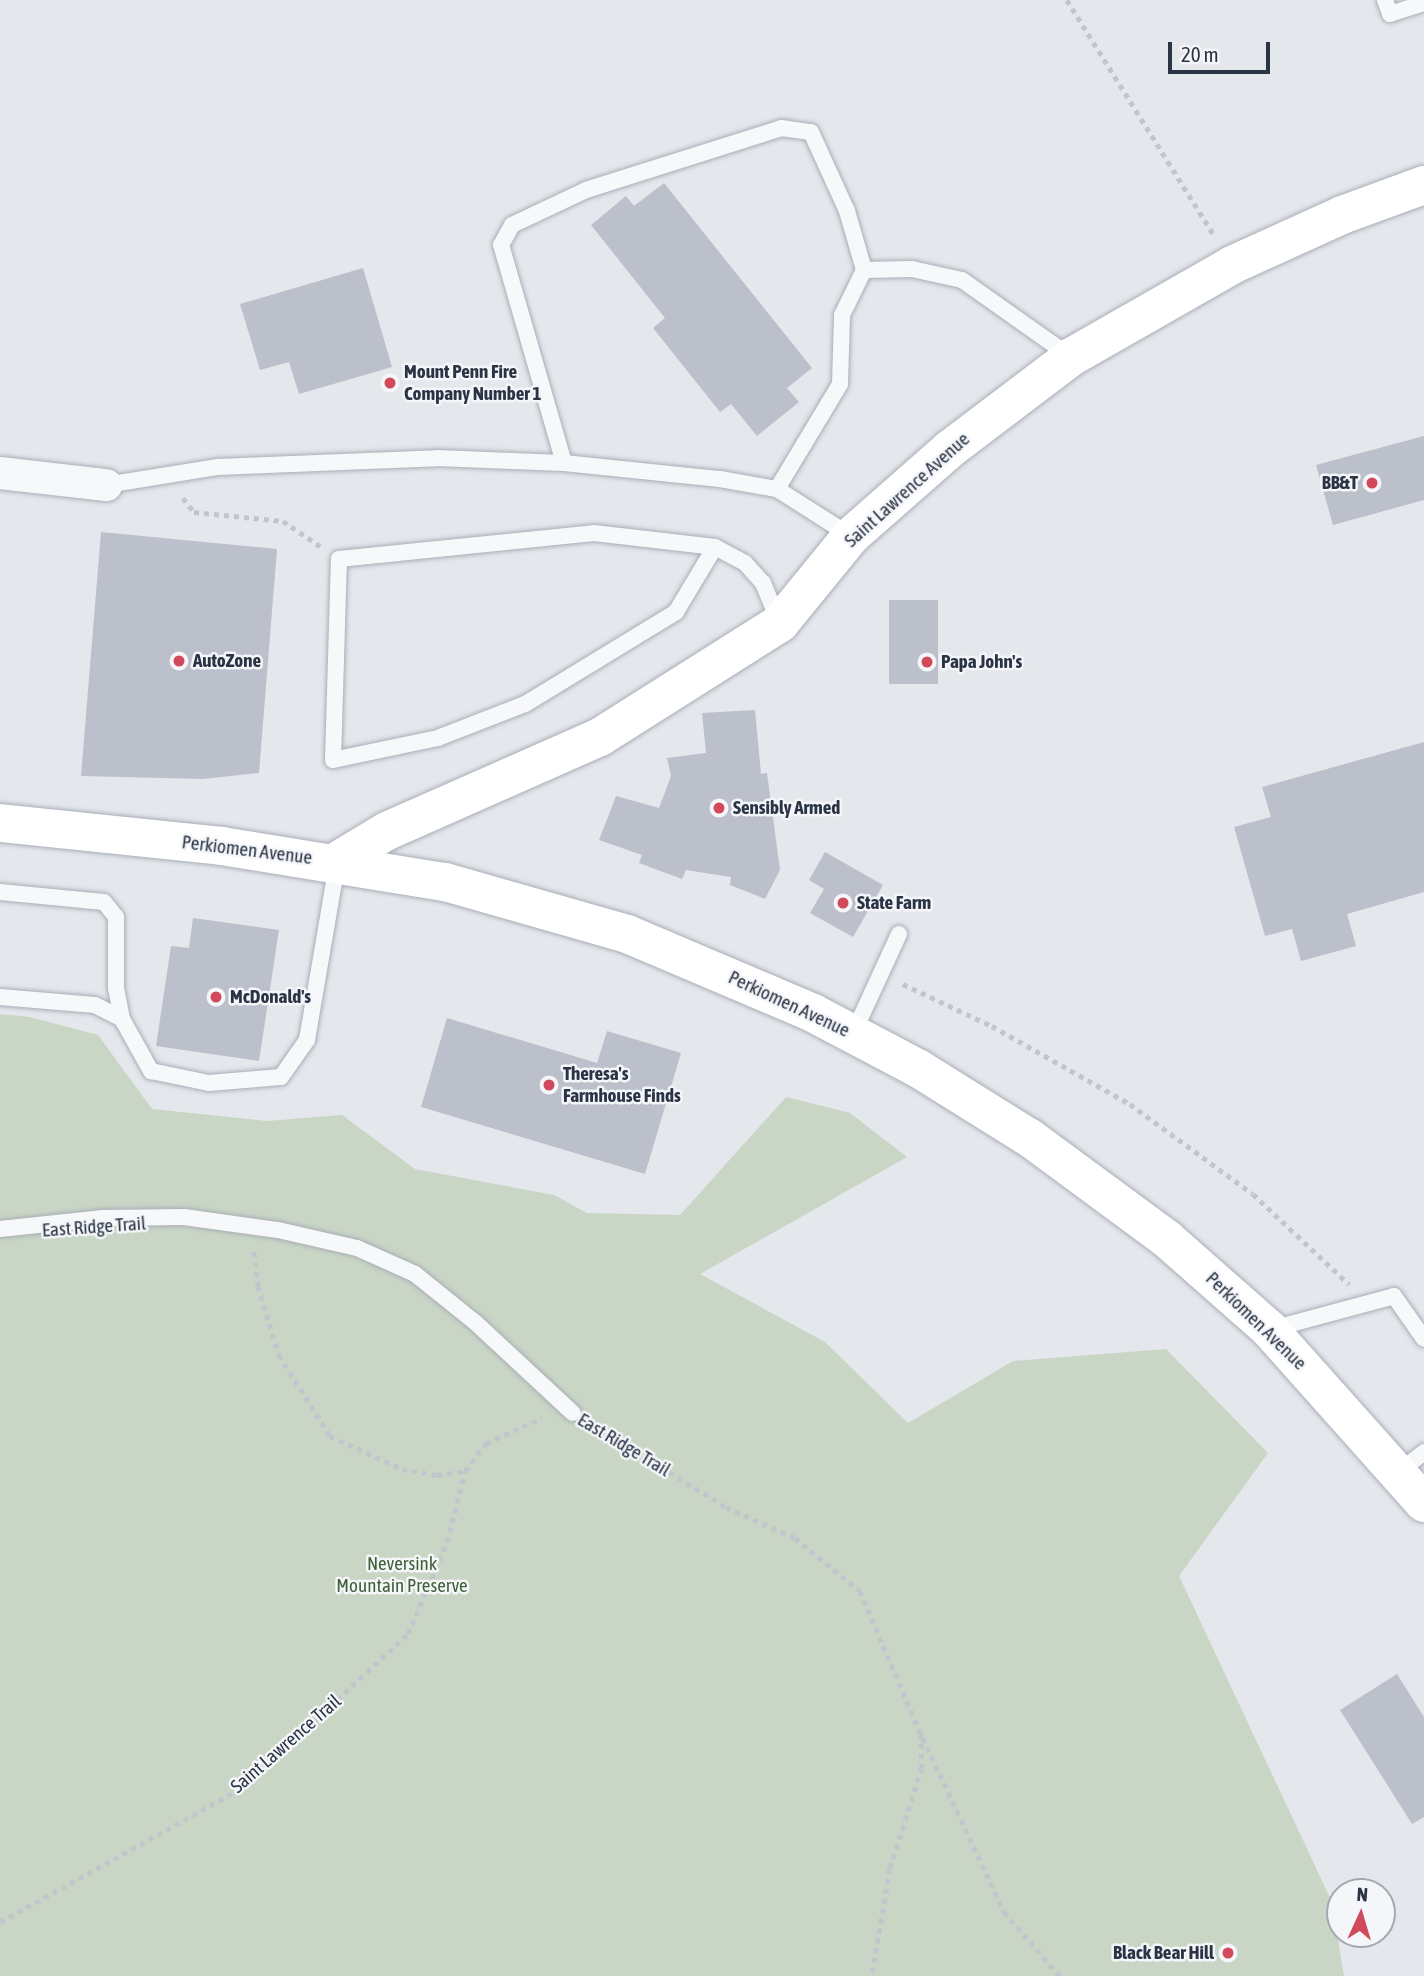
<!DOCTYPE html>
<html>
<head>
<meta charset="utf-8">
<style>
	body { margin:0 }
	#map { position:relative; width:1424px; height:1976px; overflow:hidden; background:#e4e7ec; font-family:"Asap Condensed",sans-serif }
	div>[style] { position:absolute }
	.green>* { inset:0; background:#c9d6c5 }
	.building>* { inset:0; background:#bbc0ca; transform-origin:0 0 }
	.path>* { height:4.5px; margin-top:-2.25px; transform-origin:0; background:repeating-linear-gradient(90deg,#c2c5cb 0 5px,transparent 0 10px) }
	.roads { filter:drop-shadow(0 0 2px #a9aeb7) drop-shadow(0 0 2px #a9aeb7) }
	.lane>* { height:16px; margin:-8px; padding:0 8px; transform-origin:8px; border-radius:8px; background:#f7f8fa }
	.street>* { height:32px; margin:-16px; padding:0 16px; transform-origin:16px; border-radius:16px; background:#f7f8fa }
	.secondary>* { height:38px; margin:-19px; padding:0 19px; transform-origin:19px; border-radius:19px; background:#fff }
	.primary>* { height:38px; margin:-19px; padding:0 19px; transform-origin:19px; border-radius:19px; background:#fff }
	.dots>* { width:19px; height:19px; translate:-50% -50%; box-sizing:border-box; border:4px solid #f4f6f9; border-radius:50% }
	span { translate:-50% -50%; white-space:nowrap; text-align:center; line-height:1.15; -webkit-text-stroke:5px #f4f6f9; paint-order:stroke }
	.poi-label { font-size:19px; color:#2b3445; font-weight:700 }
	.left { translate:0 -50%; text-align:left }
	.right { translate:-100% -50%; text-align:right }
	.street-label { font-size:19px; color:#2b3445 }
	.park-label { font-size:19px; color:#3f6138 }
	.north { position:absolute; left:1326px; top:1878px; width:70px; height:70px; box-sizing:border-box; background:#f4f6f9; border:2px solid #a4a8b1; border-radius:50%; rotate:4deg; font-size:19px; font-weight:700; line-height:28px; text-align:center; color:#2b3445 }
	.north::after { content:''; display:block; margin:auto; width:24px; height:32px; background:#d1495b; clip-path:polygon(50% 0,100% 100%,50% 72%,0 100%) }
	.scale { position:absolute; left:1168px; top:42px; width:102px; height:32px; box-sizing:border-box; border:4px solid #2b3445; border-top:0; padding-left:9px; font-size:21px; line-height:24px; white-space:nowrap; color:#2b3445; -webkit-text-stroke:5px #f4f6f9; paint-order:stroke }
</style>
</head>
<body>
<div id="map">
	<div class="green">
		<i style="clip-path:polygon(0 1014px,30px 1017px,98px 1035px,152px 1109px,267px 1121px,342px 1115px,415px 1169px,554px 1195px,587px 1213px,680px 1215px,786px 1097px,850px 1113px,907px 1157px,700px 1274px,825px 1342px,908px 1423px,1013px 1361px,1166px 1349px,1268px 1453px,1179px 1576px,1332px 1902px,1344px 1976px,0 1976px)"></i>
	</div>
	<div class="building">
		<i style="clip-path:polygon(664px 183px,812px 368px,787px 388px,799px 402px,757px 436px,731px 404px,720px 412px,653px 328px,665px 318px,591px 225px,626px 196px,634px 206px)"></i>
		<i style="clip-path:polygon(363px 268px,392px 367px,299px 394px,289px 362px,260px 370px,240px 304px)"></i>
		<i style="clip-path:polygon(1424px 436px,1424px 500px,1333px 525px,1316px 465px)"></i>
		<i style="clip-path:polygon(101px 532px,277px 549px,259px 773px,203px 779px,81px 776px)"></i>
		<i style="left:889px;top:600px;width:49px;height:84px"></i>
		<i style="clip-path:polygon(755px 710px,761px 774px,767px 773px,780px 870px,765px 899px,730px 885px,731px 877px,686px 870px,682px 879px,639px 863px,642px 855px,599px 840px,616px 796px,659px 808px,671px 776px,667px 758px,706px 753px,702px 713px)"></i>
		<i style="clip-path:polygon(1424px 742px,1424px 892px,1347px 914px,1356px 946px,1301px 961px,1292px 929px,1265px 936px,1234px 827px,1271px 817px,1262px 787px)"></i>
		<i style="clip-path:polygon(825px 852px,883px 885px,853px 937px,810px 913px,824px 889px,809px 880px)"></i>
		<i style="clip-path:polygon(193px 918px,279px 930px,259px 1061px,156px 1046px,171px 946px,189px 948px)"></i>
		<i style="clip-path:polygon(447px 1018px,597px 1063px,607px 1031px,681px 1053px,645px 1174px,421px 1107px)"></i>
		<i style="clip-path:polygon(1397px 1674px,1424px 1717px,1424px 1817px,1412px 1824px,1340px 1710px)"></i>
	</div>
	<div class="path">
		<i style="left:1067px;top:0;width:276px;rotate:58deg"></i>
		<i style="left:183px;top:498px;width:18px;rotate:52deg"></i>
		<i style="left:194px;top:512px;width:89px;rotate:5.8deg"></i>
		<i style="left:283px;top:521px;width:45px;rotate:34deg"></i>
		<i style="left:903px;top:984px;width:98px;rotate:25.3deg"></i>
		<i style="left:992px;top:1026px;width:159px;rotate:29.5deg"></i>
		<i style="left:1130px;top:1104px;width:152px;rotate:36.2deg"></i>
		<i style="left:1253px;top:1194px;width:132px;rotate:43.2deg"></i>
		<i style="left:254px;top:1252px;width:34px;rotate:83deg"></i>
		<i style="left:258px;top:1286px;width:72px;rotate:73.1deg"></i>
		<i style="left:279px;top:1355px;width:96px;rotate:57.8deg"></i>
		<i style="left:330px;top:1436px;width:79px;rotate:24.6deg"></i>
		<i style="left:402px;top:1469px;width:36px;rotate:10deg"></i>
		<i style="left:437px;top:1475px;width:28px;rotate:-8deg"></i>
		<i style="left:593px;top:1425px;width:156px;rotate:31.7deg"></i>
		<i style="left:726px;top:1507px;width:76px;rotate:24.2deg"></i>
		<i style="left:795px;top:1538px;width:84px;rotate:39.2deg"></i>
		<i style="left:860px;top:1591px;width:155px;rotate:66.9deg"></i>
		<i style="left:921px;top:1734px;width:34px;rotate:88deg"></i>
		<i style="left:922px;top:1768px;width:106px;rotate:107.6deg"></i>
		<i style="left:890px;top:1869px;width:109px;rotate:99.5deg"></i>
		<i style="left:923px;top:1738px;width:192px;rotate:65deg"></i>
		<i style="left:1004px;top:1912px;width:85px;rotate:48.8deg"></i>
		<i style="left:0;top:1922px;width:277px;rotate:-29deg"></i>
		<i style="left:242px;top:1788px;width:226px;rotate:-42.9deg"></i>
		<i style="left:408px;top:1634px;width:100px;rotate:-67deg"></i>
		<i style="left:447px;top:1542px;width:73px;rotate:-75.8deg"></i>
		<i style="left:465px;top:1471px;width:35px;rotate:-53deg"></i>
		<i style="left:486px;top:1443px;width:61px;rotate:-24.1deg"></i>
	</div>
	<div class="roads">
		<div class="lane">
			<i style="left:1385px;top:0;width:15px;rotate:70deg"></i>
			<i style="left:1390px;top:14px;width:36px;rotate:-18deg"></i>
			<i style="left:564px;top:463px;width:227px;rotate:-106.1deg"></i>
			<i style="left:501px;top:245px;width:23px;rotate:-61deg"></i>
			<i style="left:512px;top:225px;width:82px;rotate:-25.3deg"></i>
			<i style="left:586px;top:190px;width:205px;rotate:-17.6deg"></i>
			<i style="left:781px;top:128px;width:30px;rotate:8deg"></i>
			<i style="left:811px;top:132px;width:87px;rotate:65.5deg"></i>
			<i style="left:847px;top:211px;width:61px;rotate:73.9deg"></i>
			<i style="left:106px;top:485px;width:112px;rotate:-9.2deg"></i>
			<i style="left:217px;top:467px;width:220px;rotate:-2.3deg"></i>
			<i style="left:437px;top:458px;width:127px;rotate:2.3deg"></i>
			<i style="left:564px;top:463px;width:157px;rotate:5.9deg"></i>
			<i style="left:720px;top:479px;width:58px;rotate:10deg"></i>
			<i style="left:777px;top:489px;width:88px;rotate:32.4deg"></i>
			<i style="left:777px;top:489px;width:122px;rotate:-59deg"></i>
			<i style="left:840px;top:384px;width:69px;rotate:-88.3deg"></i>
			<i style="left:842px;top:315px;width:50px;rotate:-63.9deg"></i>
			<i style="left:864px;top:270px;width:48px;rotate:-1.2deg"></i>
			<i style="left:912px;top:269px;width:51px;rotate:12.4deg"></i>
			<i style="left:962px;top:280px;width:133px;rotate:35.2deg"></i>
			<i style="left:715px;top:547px;width:76px;rotate:121deg"></i>
			<i style="left:676px;top:612px;width:177px;rotate:148.6deg"></i>
			<i style="left:525px;top:704px;width:93px;rotate:158.7deg"></i>
			<i style="left:438px;top:738px;width:107px;rotate:168.2deg"></i>
			<i style="left:333px;top:760px;width:201px;rotate:-88.3deg"></i>
			<i style="left:339px;top:559px;width:256px;rotate:-5.8deg"></i>
			<i style="left:594px;top:533px;width:122px;rotate:6.6deg"></i>
			<i style="left:715px;top:547px;width:34px;rotate:28deg"></i>
			<i style="left:745px;top:563px;width:27px;rotate:48deg"></i>
			<i style="left:763px;top:583px;width:42px;rotate:67.7deg"></i>
			<i style="left:0;top:892px;width:104px;rotate:5.5deg"></i>
			<i style="left:104px;top:902px;width:19px;rotate:51deg"></i>
			<i style="left:116px;top:917px;width:71px;rotate:90deg"></i>
			<i style="left:116px;top:988px;width:32px;rotate:79deg"></i>
			<i style="left:122px;top:1019px;width:60px;rotate:60.9deg"></i>
			<i style="left:151px;top:1071px;width:59px;rotate:11.7deg"></i>
			<i style="left:209px;top:1083px;width:72px;rotate:-4.8deg"></i>
			<i style="left:281px;top:1077px;width:45px;rotate:-54.9deg"></i>
			<i style="left:307px;top:1040px;width:179px;rotate:-80.3deg"></i>
			<i style="left:0;top:997px;width:95px;rotate:4.8deg"></i>
			<i style="left:95px;top:1005px;width:30px;rotate:27deg"></i>
			<i style="left:853px;top:1034px;width:110px;rotate:-65.3deg"></i>
			<i style="left:0;top:1229px;width:104px;rotate:-6.1deg"></i>
			<i style="left:103px;top:1218px;width:81px;rotate:-0.7deg"></i>
			<i style="left:184px;top:1217px;width:95px;rotate:7.9deg"></i>
			<i style="left:278px;top:1230px;width:81px;rotate:12.8deg"></i>
			<i style="left:357px;top:1248px;width:64px;rotate:24.1deg"></i>
			<i style="left:415px;top:1274px;width:78px;rotate:38.8deg"></i>
			<i style="left:476px;top:1323px;width:132px;rotate:42.9deg"></i>
			<i style="left:1272px;top:1329px;width:126px;rotate:-15.1deg"></i>
			<i style="left:1394px;top:1296px;width:52px;rotate:55.1deg"></i>
			<i style="left:1400px;top:1471px;width:31px;rotate:-38deg"></i>
		</div>
		<div class="street">
			<i style="left:0;top:473px;width:107px;rotate:6.5deg"></i>
		</div>
		<div class="secondary">
			<i style="left:337px;top:861px;width:58px;rotate:-31deg"></i>
			<i style="left:387px;top:831px;width:233px;rotate:-23.8deg"></i>
			<i style="left:600px;top:737px;width:213px;rotate:-32.3deg"></i>
			<i style="left:780px;top:623px;width:112px;rotate:-50.8deg"></i>
			<i style="left:851px;top:536px;width:132px;rotate:-41.3deg"></i>
			<i style="left:950px;top:449px;width:152px;rotate:-37.2deg"></i>
			<i style="left:1071px;top:357px;width:185px;rotate:-29.7deg"></i>
			<i style="left:1232px;top:265px;width:121px;rotate:-24.4deg"></i>
			<i style="left:1342px;top:215px;width:87px;rotate:-20.1deg"></i>
		</div>
		<div class="primary">
			<i style="left:0;top:823px;width:223px;rotate:5.9deg"></i>
			<i style="left:222px;top:846px;width:226px;rotate:9.2deg"></i>
			<i style="left:445px;top:882px;width:189px;rotate:15.9deg"></i>
			<i style="left:627px;top:934px;width:202px;rotate:23deg"></i>
			<i style="left:813px;top:1013px;width:120px;rotate:27.8deg"></i>
			<i style="left:919px;top:1069px;width:131px;rotate:31.9deg"></i>
			<i style="left:1030px;top:1138px;width:170px;rotate:36.4deg"></i>
			<i style="left:1167px;top:1239px;width:136px;rotate:41.4deg"></i>
			<i style="left:1269px;top:1329px;width:233px;rotate:48.3deg"></i>
		</div>
	</div>
	<div class="dots">
		<i style="left:390px;top:383px;background:#d1495b"></i>
		<i style="left:1372px;top:483px;background:#d1495b"></i>
		<i style="left:179px;top:661px;background:#d1495b"></i>
		<i style="left:927px;top:662px;background:#d1495b"></i>
		<i style="left:719px;top:808px;background:#d1495b"></i>
		<i style="left:843px;top:903px;background:#d1495b"></i>
		<i style="left:216px;top:997px;background:#d1495b"></i>
		<i style="left:549px;top:1085px;background:#d1495b"></i>
		<i style="left:1228px;top:1953px;background:#d1495b"></i>
	</div>
	<div class="poi-label">
		<span class="left" style="left:404px;top:383px">Mount Penn Fire<br>Company Number 1</span>
		<span class="right" style="left:1358px;top:483px">BB&amp;T</span>
		<span class="left" style="left:193px;top:661px">AutoZone</span>
		<span class="left" style="left:941px;top:662px">Papa John's</span>
		<span class="left" style="left:733px;top:808px">Sensibly Armed</span>
		<span class="left" style="left:857px;top:903px">State Farm</span>
		<span class="left" style="left:230px;top:997px">McDonald's</span>
		<span class="left" style="left:563px;top:1085px">Theresa's<br>Farmhouse Finds</span>
		<span class="right" style="left:1214px;top:1953px">Black Bear Hill</span>
	</div>
	<div class="street-label">
		<span style="left:907px;top:490px;rotate:-42deg">Saint Lawrence Avenue</span>
		<span style="left:247px;top:850px;rotate:7deg">Perkiomen Avenue</span>
		<span style="left:789px;top:1004px;rotate:25deg">Perkiomen Avenue</span>
		<span style="left:94px;top:1227px;rotate:-4deg">East Ridge Trail</span>
		<span style="left:1256px;top:1321px;rotate:44deg">Perkiomen Avenue</span>
		<span style="left:624px;top:1445px;rotate:31deg">East Ridge Trail</span>
		<span style="left:286px;top:1744px;rotate:-41deg">Saint Lawrence Trail</span>
	</div>
	<div class="park-label">
		<span style="left:402px;top:1575px">Neversink<br>Mountain Preserve</span>
	</div>
	<div class="north">N</div>
	<div class="scale">20 m</div>
</div>
</body>
</html>
